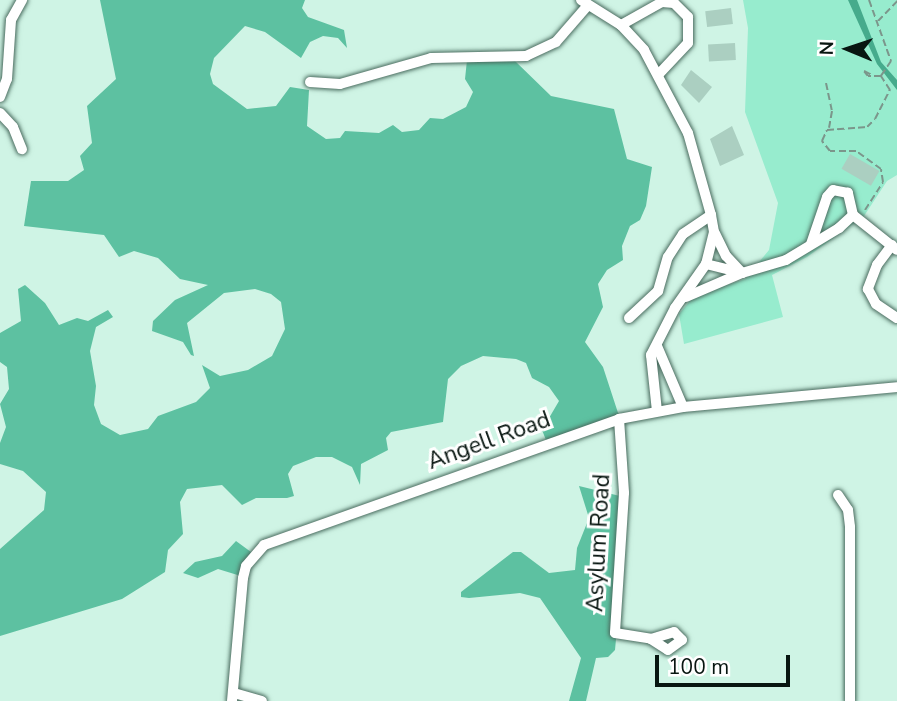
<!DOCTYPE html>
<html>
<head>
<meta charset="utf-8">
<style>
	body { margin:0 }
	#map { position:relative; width:897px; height:701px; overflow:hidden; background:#cff4e5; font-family:"Nunito Sans",sans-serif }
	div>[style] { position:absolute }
	.green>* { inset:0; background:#97ecce }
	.forest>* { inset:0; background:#5dc1a1 }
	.water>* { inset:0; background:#46ab8c }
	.building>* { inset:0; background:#abcfc1; transform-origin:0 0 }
	.path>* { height:2px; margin-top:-1px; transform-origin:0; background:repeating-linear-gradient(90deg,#7b968b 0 7px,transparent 0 10.5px) }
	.roads { filter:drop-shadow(0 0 2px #4a6c5f) drop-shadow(0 0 2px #4a6c5f) }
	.minor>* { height:10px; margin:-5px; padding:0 5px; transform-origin:5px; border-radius:5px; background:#fff }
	span { translate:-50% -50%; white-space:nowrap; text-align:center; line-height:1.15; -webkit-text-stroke:6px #fff; paint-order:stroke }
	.street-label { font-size:23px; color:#081611 }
	.north { position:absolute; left:813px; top:14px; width:70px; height:70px; -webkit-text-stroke:5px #fff; paint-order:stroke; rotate:272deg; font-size:19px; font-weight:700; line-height:28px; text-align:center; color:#081611 }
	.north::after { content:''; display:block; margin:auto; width:24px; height:32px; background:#081611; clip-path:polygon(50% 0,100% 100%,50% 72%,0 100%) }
	.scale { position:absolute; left:655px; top:655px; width:135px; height:32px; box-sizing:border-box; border:4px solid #081611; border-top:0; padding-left:9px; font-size:21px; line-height:24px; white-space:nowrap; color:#081611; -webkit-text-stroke:5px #fff; paint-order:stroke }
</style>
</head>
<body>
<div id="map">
	<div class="green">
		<i style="clip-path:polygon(743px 0,897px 0,897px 175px,887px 181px,864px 216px,807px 257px,772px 275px,783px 317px,684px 344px,679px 314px,694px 296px,745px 279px,769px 250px,778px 203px,745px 112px,748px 28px)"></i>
	</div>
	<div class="forest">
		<i style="clip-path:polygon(100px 0,305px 0,302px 8px,308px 17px,344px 30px,347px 48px,338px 38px,323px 36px,310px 42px,301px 58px,265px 32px,245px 26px,214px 58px,210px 74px,213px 84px,247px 109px,276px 106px,290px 87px,309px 90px,307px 126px,326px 139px,340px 138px,345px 131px,379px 133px,393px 125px,402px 132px,419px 130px,430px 118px,443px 119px,466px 107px,473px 92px,465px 79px,467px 60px,515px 61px,551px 96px,614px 109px,627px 159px,652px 167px,646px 206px,640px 220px,630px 226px,622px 246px,623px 260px,607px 270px,598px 284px,603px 307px,585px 342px,603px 367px,621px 422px,548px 445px,542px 430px,559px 401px,549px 387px,532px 378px,526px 363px,516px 359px,483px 356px,461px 366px,448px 379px,443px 422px,391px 432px,386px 438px,388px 450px,361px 464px,360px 485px,352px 467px,332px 457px,316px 457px,293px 466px,288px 474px,294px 496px,287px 498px,256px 498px,242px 505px,222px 485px,187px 489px,180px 502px,183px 534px,168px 550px,165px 572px,122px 599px,0 636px,0 549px,44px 510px,46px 492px,23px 471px,0 464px,0 443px,6px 427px,0 404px,9px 389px,7px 367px,0 362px,0 333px,21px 321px,18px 289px,25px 285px,45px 303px,59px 325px,77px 318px,88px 321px,108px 310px,113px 317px,96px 327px,90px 351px,96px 386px,94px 405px,101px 424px,120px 435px,148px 429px,158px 416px,196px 402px,210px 388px,202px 365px,220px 376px,248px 370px,272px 356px,285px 329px,281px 302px,271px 294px,255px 289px,224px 293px,187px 323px,194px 356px,191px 355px,183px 342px,152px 331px,153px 321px,175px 300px,208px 285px,180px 279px,158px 258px,134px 251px,119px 257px,104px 235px,24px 226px,31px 181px,68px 181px,84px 170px,80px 156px,92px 143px,87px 106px,116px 79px)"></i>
		<i style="clip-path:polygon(579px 486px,624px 497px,623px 563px,615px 650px,608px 657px,596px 658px,586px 701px,569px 701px,581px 658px,540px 598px,520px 593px,469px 598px,461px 597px,461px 592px,513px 552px,521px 552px,549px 573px,575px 570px,577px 548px,589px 518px)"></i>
		<i style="clip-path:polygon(236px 541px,251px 552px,244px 577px,218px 569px,198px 578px,183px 573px,195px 562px,222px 556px)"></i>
	</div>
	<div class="water">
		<i style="clip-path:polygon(848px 0,857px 0,881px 62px,897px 80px,897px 90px,877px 64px)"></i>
	</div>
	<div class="building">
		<i style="left:731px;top:8px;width:16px;height:26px;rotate:83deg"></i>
		<i style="left:735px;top:43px;width:17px;height:27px;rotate:87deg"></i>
		<i style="clip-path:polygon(691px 70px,712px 87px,699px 103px,681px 85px)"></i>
		<i style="clip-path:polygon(732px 126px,744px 155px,720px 166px,710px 139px)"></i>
		<i style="left:850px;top:154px;width:34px;height:17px;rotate:30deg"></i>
	</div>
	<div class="path">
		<i style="left:869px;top:0;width:65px;rotate:70.2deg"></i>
		<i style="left:891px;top:61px;width:18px;rotate:124deg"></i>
		<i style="left:878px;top:21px;width:28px;rotate:-46deg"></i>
		<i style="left:826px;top:83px;width:29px;rotate:78deg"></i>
		<i style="left:832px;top:111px;width:17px;rotate:100deg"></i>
		<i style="left:865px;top:210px;width:33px;rotate:-57deg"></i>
		<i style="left:883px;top:182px;width:13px;rotate:-99deg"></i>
		<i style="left:881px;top:169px;width:31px;rotate:-144deg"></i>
		<i style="left:856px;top:151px;width:26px;rotate:180deg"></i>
		<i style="left:830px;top:151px;width:13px;rotate:-129deg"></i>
		<i style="left:822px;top:141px;width:12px;rotate:-66deg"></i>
		<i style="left:827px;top:130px;width:40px;rotate:-4.3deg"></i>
		<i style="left:867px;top:127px;width:11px;rotate:-45deg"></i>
		<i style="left:875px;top:119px;width:33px;rotate:-63deg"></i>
		<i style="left:890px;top:90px;width:17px;rotate:-123deg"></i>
		<i style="left:881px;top:76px;width:13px;rotate:180deg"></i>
		<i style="left:868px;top:76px;width:6px;rotate:-129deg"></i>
		<i style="left:864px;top:71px;width:9px;rotate:27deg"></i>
	</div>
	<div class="roads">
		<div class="minor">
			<i style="left:581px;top:0;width:47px;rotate:32deg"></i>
			<i style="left:621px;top:25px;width:34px;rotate:47deg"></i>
			<i style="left:644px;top:50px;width:94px;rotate:62.1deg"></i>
			<i style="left:688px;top:133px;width:85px;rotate:74.3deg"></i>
			<i style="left:711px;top:215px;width:17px;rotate:80deg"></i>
			<i style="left:714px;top:232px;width:33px;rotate:104deg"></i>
			<i style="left:706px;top:264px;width:54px;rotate:125.2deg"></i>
			<i style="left:675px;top:308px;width:53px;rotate:117.1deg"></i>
			<i style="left:651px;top:355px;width:56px;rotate:83.9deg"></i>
			<i style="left:621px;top:25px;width:47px;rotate:-29.3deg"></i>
			<i style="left:662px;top:2px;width:12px;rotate:5deg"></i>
			<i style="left:674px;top:3px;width:20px;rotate:45deg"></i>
			<i style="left:688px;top:17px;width:26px;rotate:90deg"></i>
			<i style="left:688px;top:43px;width:44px;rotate:133.2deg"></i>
			<i style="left:310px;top:82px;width:30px;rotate:4deg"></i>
			<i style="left:340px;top:84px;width:95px;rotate:-15.9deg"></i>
			<i style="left:431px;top:58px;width:95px;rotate:-1.2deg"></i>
			<i style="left:526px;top:56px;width:33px;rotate:-25deg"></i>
			<i style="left:556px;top:42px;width:49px;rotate:-49.1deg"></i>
			<i style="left:0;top:97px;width:19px;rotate:-69deg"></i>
			<i style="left:7px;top:79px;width:59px;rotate:-86.1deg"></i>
			<i style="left:11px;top:20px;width:23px;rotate:-61deg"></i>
			<i style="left:0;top:113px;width:19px;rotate:47deg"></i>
			<i style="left:13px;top:127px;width:24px;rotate:68deg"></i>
			<i style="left:853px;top:215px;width:56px;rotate:38.5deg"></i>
			<i style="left:892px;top:245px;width:25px;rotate:127deg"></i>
			<i style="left:877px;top:265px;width:26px;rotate:111deg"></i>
			<i style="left:868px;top:289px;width:17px;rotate:62deg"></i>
			<i style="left:876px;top:304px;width:25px;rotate:34deg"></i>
			<i style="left:706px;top:264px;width:37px;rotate:14deg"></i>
			<i style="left:742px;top:273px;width:46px;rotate:-16.5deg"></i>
			<i style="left:786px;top:260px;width:62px;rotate:-31.1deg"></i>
			<i style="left:839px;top:228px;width:19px;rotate:-43deg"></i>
			<i style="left:853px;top:215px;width:23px;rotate:-103deg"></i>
			<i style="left:848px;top:193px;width:15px;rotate:-169deg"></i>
			<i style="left:833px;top:190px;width:9px;rotate:131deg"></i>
			<i style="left:827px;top:197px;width:50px;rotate:108.8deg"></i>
			<i style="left:686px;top:297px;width:61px;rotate:-23.2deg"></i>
			<i style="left:742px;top:273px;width:23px;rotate:-133deg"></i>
			<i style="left:726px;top:256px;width:25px;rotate:-116deg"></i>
			<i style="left:629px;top:318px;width:40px;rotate:-43deg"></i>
			<i style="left:658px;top:291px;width:35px;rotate:-74deg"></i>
			<i style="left:668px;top:257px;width:27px;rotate:-57deg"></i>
			<i style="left:683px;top:234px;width:34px;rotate:-34deg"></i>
			<i style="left:657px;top:346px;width:66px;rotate:66.9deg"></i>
			<i style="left:619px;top:419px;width:74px;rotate:86.1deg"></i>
			<i style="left:624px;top:493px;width:140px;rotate:93.7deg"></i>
			<i style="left:615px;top:633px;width:36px;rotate:9deg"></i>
			<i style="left:651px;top:639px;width:20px;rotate:33deg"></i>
			<i style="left:668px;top:650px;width:17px;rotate:-36deg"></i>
			<i style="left:682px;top:640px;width:11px;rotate:-135deg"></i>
			<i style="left:674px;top:632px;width:24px;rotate:163deg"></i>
			<i style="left:838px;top:495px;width:18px;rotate:56deg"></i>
			<i style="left:848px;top:510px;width:17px;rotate:83deg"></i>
			<i style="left:850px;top:527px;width:174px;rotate:90deg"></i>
			<i style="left:234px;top:693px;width:29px;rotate:16deg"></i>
			<i style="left:232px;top:701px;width:123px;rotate:-84.9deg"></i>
			<i style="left:243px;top:578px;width:12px;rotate:-76deg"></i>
			<i style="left:246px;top:566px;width:28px;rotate:-49deg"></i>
			<i style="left:264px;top:545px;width:377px;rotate:-19.5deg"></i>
			<i style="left:619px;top:419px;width:65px;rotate:-10.6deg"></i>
			<i style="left:683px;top:407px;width:215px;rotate:-5.3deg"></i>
		</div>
	</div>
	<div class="street-label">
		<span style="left:489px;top:441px;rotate:-20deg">Angell Road</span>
		<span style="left:599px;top:543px;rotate:-87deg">Asylum Road</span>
	</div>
	<div class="north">N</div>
	<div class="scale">100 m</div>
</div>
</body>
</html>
